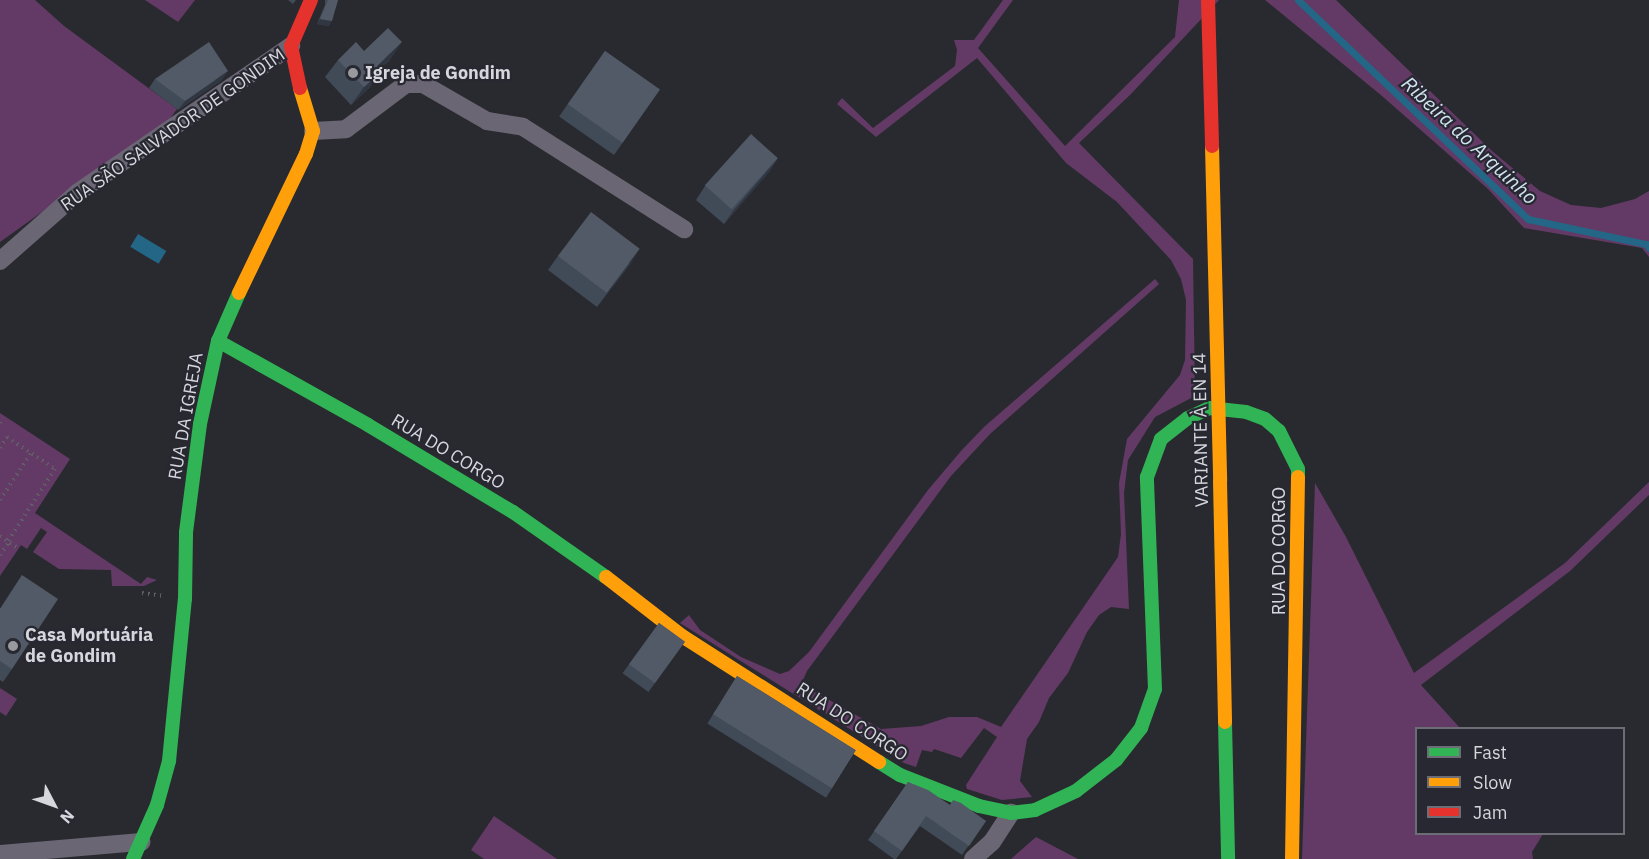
<!DOCTYPE html>
<html>
<head>
<meta charset="utf-8">
<style>
	body { margin:0 }
	#map { position:relative; width:1649px; height:859px; overflow:hidden; background:#292a2f; font-family:"IBM Plex Sans",sans-serif }
	div>[style] { position:absolute }
	.green>* { inset:0; background:#633a65 }
	.water>* { inset:0; background:#246685; transform-origin:0 0 }
	.stream>* { height:7px; margin:-3.5px; padding:0 3.5px; transform-origin:3.5px; border-radius:3.5px; background:#246685 }
	.path>* { height:4px; margin-top:-2px; transform-origin:0; background:repeating-linear-gradient(90deg,#605f67 0 1.5px,transparent 0 6px) }
	.street>* { height:18px; margin:-9px; padding:0 9px; transform-origin:9px; border-radius:9px; background:#6a6673 }
	.fast>* { height:14px; margin:-7px; padding:0 7px; transform-origin:7px; border-radius:7px; background:#30b455 }
	.slow>* { height:14px; margin:-7px; padding:0 7px; transform-origin:7px; border-radius:7px; background:#ff9f0a }
	.jam>* { height:14px; margin:-7px; padding:0 7px; transform-origin:7px; border-radius:7px; background:#e5322d }
	.slow-bridge>* { height:14px; margin:-7px; padding:0 7px; transform-origin:7px; border-radius:7px; background:#ff9f0a }
	.jam-bridge>* { height:14px; margin:-7px; padding:0 7px; transform-origin:7px; border-radius:7px; background:#e5322d }
	.wall>* { inset:0; background:#414b58; transform-origin:0 0 }
	.shaded-wall>* { inset:0; background:#313742 }
	.building>* { inset:0; background:#515a66; transform-origin:0 0 }
	.dots>* { width:16px; height:16px; translate:-50% -50%; box-sizing:border-box; border:3px solid #272831; border-radius:50% }
	span { translate:-50% -50%; white-space:nowrap; text-align:center; line-height:1.15; -webkit-text-stroke:4.5px #272831; paint-order:stroke }
	.poi-label { font-size:18px; color:#d6d7dc; font-weight:700 }
	.left { translate:0 -50%; text-align:left }
	.street-label { font-size:18px; color:#d6d7dc }
	.water-label { font-size:20px; color:#cfe4f0; font-style:italic }
	.legend { position:absolute; left:1415px; top:727px; width:210px; height:108px; box-sizing:border-box; background:#272831; border:2px solid #6d6e75; margin:0; padding:8px 10px; list-style:none; font-size:18px; color:#d6d7dc }
	.legend li { display:flex; align-items:center; gap:12px; height:30px }
	.legend b { width:30px; border:2px solid #6d6e75 }
	.north { position:absolute; left:24px; top:775px; width:60px; height:60px; -webkit-text-stroke:4px #272831; paint-order:stroke; rotate:131deg; font-size:16px; font-weight:700; line-height:24px; text-align:center; color:#d6d7dc }
	.north::after { content:''; display:block; margin:auto; width:21px; height:27px; background:#d6d7dc; clip-path:polygon(50% 0,100% 100%,50% 72%,0 100%) }
</style>
</head>
<body>
<div id="map">
	<div class="green">
		<i style="clip-path:polygon(0 0,35px 0,64px 26px,177px 109px,169px 120px,155px 131px,0 242px)"></i>
		<i style="clip-path:polygon(145px 0,195px 0,178px 22px)"></i>
		<i style="clip-path:polygon(1003px 0,1013px 0,978px 48px,1065px 146px,1175px 37px,1179px 0,1219px 0,1131px 94px,1079px 143px,1193px 259px,1195px 396px,1155px 417px,1128px 460px,1124px 493px,1129px 609px,1111px 607px,1099px 615px,1087px 632px,1068px 673px,1049px 698px,1039px 722px,1027px 739px,1020px 781px,1032px 797px,1002px 800px,967px 789px,966px 785px,997px 737px,984px 728px,961px 758px,934px 749px,932px 752px,922px 750px,916px 767px,904px 763px,680px 623px,689px 615px,700px 630px,741px 657px,780px 674px,789px 671px,809px 652px,928px 490px,961px 451px,984px 427px,1155px 279px,1159px 284px,990px 434px,951px 476px,807px 671px,803px 680px,804px 686px,881px 729px,921px 726px,949px 717px,977px 717px,1001px 727px,1118px 557px,1121px 534px,1119px 483px,1127px 439px,1180px 375px,1185px 360px,1186px 300px,1181px 279px,1171px 260px,1117px 202px,1066px 163px,977px 58px,876px 137px,837px 104px,842px 98px,873px 128px,955px 66px,957px 50px,954px 40px,974px 40px)"></i>
		<i style="clip-path:polygon(1265px 0,1336px 0,1492px 151px,1540px 191px,1571px 205px,1601px 208px,1635px 199px,1649px 191px,1649px 257px,1642px 248px,1524px 228px,1488px 189px,1382px 96px)"></i>
		<i style="clip-path:polygon(0 413px,70px 459px,35px 513px,141px 584px,147px 577px,157px 580px,144px 586px,112px 586px,111px 570px,59px 569px,33px 552px,47px 532px,41px 528px,27px 549px,21px 545px,0 576px)"></i>
		<i style="clip-path:polygon(1649px 482px,1649px 495px,1570px 571px,1421px 685px,1460px 728px,1416px 728px,1416px 834px,1543px 834px,1532px 852px,1533px 859px,1302px 859px,1315px 483px,1346px 537px,1414px 673px,1565px 563px)"></i>
		<i style="clip-path:polygon(0 688px,17px 699px,6px 716px,0 712px)"></i>
		<i style="clip-path:polygon(494px 816px,557px 859px,484px 859px,471px 850px)"></i>
		<i style="clip-path:polygon(1036px 837px,1078px 859px,1011px 859px)"></i>
	</div>
	<div class="water">
		<i style="left:138px;top:234px;width:33px;height:15px;rotate:31deg"></i>
	</div>
	<div class="stream">
		<i style="left:1298px;top:0;width:318px;rotate:43.6deg"></i>
		<i style="left:1528px;top:219px;width:121px;rotate:12deg"></i>
		<i style="left:1646px;top:244px;width:5px;rotate:53deg"></i>
	</div>
	<div class="path">
		<i style="left:0;top:423px;width:6px;rotate:-59deg"></i>
		<i style="left:0;top:448px;width:13px;rotate:-58deg"></i>
		<i style="left:7px;top:437px;width:58px;rotate:33.7deg"></i>
		<i style="left:55px;top:469px;width:86px;rotate:123.1deg"></i>
		<i style="left:0;top:500px;width:56px;rotate:-56.6deg"></i>
		<i style="left:0;top:536px;width:22px;rotate:34deg"></i>
		<i style="left:0;top:555px;width:16px;rotate:-55deg"></i>
		<i style="left:142px;top:593px;width:22px;rotate:8deg"></i>
	</div>
	<div class="street">
		<i style="left:313px;top:131px;width:33px;rotate:-3deg"></i>
		<i style="left:346px;top:129px;width:75px;rotate:-36.9deg"></i>
		<i style="left:406px;top:84px;width:17px"></i>
		<i style="left:423px;top:84px;width:74px;rotate:30deg"></i>
		<i style="left:487px;top:121px;width:36px;rotate:9deg"></i>
		<i style="left:523px;top:127px;width:191px;rotate:32.4deg"></i>
		<i style="left:0;top:261px;width:103px;rotate:-41.4deg"></i>
		<i style="left:77px;top:193px;width:260px;rotate:-34.5deg"></i>
		<i style="left:0;top:854px;width:142px;rotate:-4.9deg"></i>
		<i style="left:973px;top:859px;width:25px;rotate:-42deg"></i>
		<i style="left:992px;top:842px;width:35px;rotate:-57deg"></i>
	</div>
	<div class="fast">
		<i style="left:218px;top:341px;width:172px;rotate:29.2deg"></i>
		<i style="left:368px;top:425px;width:169px;rotate:31deg"></i>
		<i style="left:513px;top:512px;width:113px;rotate:35deg"></i>
		<i style="left:1225px;top:722px;width:137px;rotate:88.7deg"></i>
		<i style="left:879px;top:762px;width:25px;rotate:32deg"></i>
		<i style="left:900px;top:775px;width:85px;rotate:21.4deg"></i>
		<i style="left:979px;top:806px;width:33px;rotate:12deg"></i>
		<i style="left:1011px;top:813px;width:24px;rotate:-7deg"></i>
		<i style="left:1035px;top:810px;width:45px;rotate:-24.9deg"></i>
		<i style="left:1076px;top:791px;width:51px;rotate:-37.8deg"></i>
		<i style="left:1116px;top:760px;width:41px;rotate:-52deg"></i>
		<i style="left:1141px;top:728px;width:41px;rotate:-70.3deg"></i>
		<i style="left:1155px;top:689px;width:212px;rotate:-92.2deg"></i>
		<i style="left:1147px;top:477px;width:40px;rotate:-69.8deg"></i>
		<i style="left:1161px;top:439px;width:34px;rotate:-38deg"></i>
		<i style="left:1188px;top:418px;width:23px;rotate:-25deg"></i>
		<i style="left:1209px;top:408px;width:37px;rotate:6deg"></i>
		<i style="left:1246px;top:412px;width:20px;rotate:20deg"></i>
		<i style="left:1265px;top:419px;width:18px;rotate:41deg"></i>
		<i style="left:1279px;top:431px;width:42px;rotate:63.4deg"></i>
		<i style="left:1298px;top:469px;width:8px;rotate:90deg"></i>
		<i style="left:133px;top:859px;width:59px;rotate:-66deg"></i>
		<i style="left:157px;top:805px;width:46px;rotate:-74.7deg"></i>
		<i style="left:169px;top:761px;width:163px;rotate:-84.4deg"></i>
		<i style="left:185px;top:599px;width:67px;rotate:-89.1deg"></i>
		<i style="left:186px;top:532px;width:109px;rotate:-82.6deg"></i>
		<i style="left:200px;top:424px;width:85px;rotate:-77.8deg"></i>
		<i style="left:218px;top:341px;width:52px;rotate:-66.4deg"></i>
	</div>
	<div class="slow">
		<i style="left:239px;top:293px;width:154px;rotate:-64.3deg"></i>
		<i style="left:306px;top:154px;width:24px;rotate:-73deg"></i>
		<i style="left:313px;top:131px;width:45px;rotate:-106.8deg"></i>
		<i style="left:1220px;top:481px;width:241px;rotate:88.8deg"></i>
		<i style="left:606px;top:577px;width:96px;rotate:37.8deg"></i>
		<i style="left:682px;top:636px;width:234px;rotate:32.6deg"></i>
		<i style="left:1292px;top:859px;width:382px;rotate:-89.1deg"></i>
	</div>
	<div class="jam">
		<i style="left:300px;top:88px;width:43px;rotate:-102.1deg"></i>
		<i style="left:291px;top:46px;width:50px;rotate:-66.5deg"></i>
	</div>
	<div class="slow-bridge">
		<i style="left:1212px;top:146px;width:335px;rotate:88.6deg"></i>
	</div>
	<div class="jam-bridge">
		<i style="left:1208px;top:0;width:146px;rotate:88.4deg"></i>
	</div>
	<div class="wall">
		<i style="clip-path:polygon(288px 0,296px 0,293px 4px)"></i>
		<i style="clip-path:polygon(325px 0,338px 0,329px 26px,317px 24px,325px 5px)"></i>
		<i style="clip-path:polygon(364px 51px,390px 60px,380px 69px,382px 71px,369px 88px,351px 105px,325px 77px,338px 60px)"></i>
		<i style="left:605px;top:51px;width:67px;height:80px;rotate:35deg"></i>
		<i style="clip-path:polygon(155px 79px,222px 80px,178px 110px,149px 88px)"></i>
		<i style="clip-path:polygon(778px 158px,769px 172px,724px 224px,696px 200px,705px 186px)"></i>
		<i style="clip-path:polygon(558px 256px,631px 263px,597px 307px,548px 270px)"></i>
		<i style="clip-path:polygon(22px 575px,12px 669px,3px 682px,0 680px,0 609px)"></i>
		<i style="left:659px;top:623px;width:32px;height:62px;rotate:36deg"></i>
		<i style="left:737px;top:676px;width:140px;height:56px;rotate:32deg"></i>
		<i style="clip-path:polygon(908px 782px,950px 805px,986px 821px,962px 855px,920px 826px,896px 859px,894px 859px,868px 840px)"></i>
	</div>
	<div class="shaded-wall">
		<i style="clip-path:polygon(320px 19px,332px 21px,329px 26px,317px 24px)"></i>
		<i style="clip-path:polygon(402px 42px,390px 60px,365px 83px,377px 66px)"></i>
		<i style="clip-path:polygon(228px 71px,222px 80px,178px 110px,185px 101px)"></i>
		<i style="clip-path:polygon(382px 71px,369px 88px,351px 105px,364px 87px)"></i>
		<i style="clip-path:polygon(778px 158px,769px 172px,724px 224px,733px 211px)"></i>
		<i style="clip-path:polygon(640px 249px,631px 263px,597px 307px,607px 293px)"></i>
	</div>
	<div class="building">
		<i style="clip-path:polygon(328px 0,338px 0,332px 21px,320px 19px)"></i>
		<i style="clip-path:polygon(388px 28px,402px 42px,377px 66px,382px 71px,364px 87px,338px 60px,356px 42px,364px 51px)"></i>
		<i style="clip-path:polygon(209px 42px,228px 71px,185px 101px,155px 79px)"></i>
		<i style="left:605px;top:51px;width:67px;height:65px;rotate:35deg"></i>
		<i style="left:751px;top:134px;width:36px;height:69px;rotate:42deg"></i>
		<i style="left:591px;top:212px;width:61px;height:55px;rotate:37deg"></i>
		<i style="clip-path:polygon(22px 575px,58px 599px,12px 669px,0 661px,0 609px)"></i>
		<i style="left:659px;top:623px;width:32px;height:51px;rotate:36deg"></i>
		<i style="left:737px;top:676px;width:140px;height:45px;rotate:32deg"></i>
		<i style="clip-path:polygon(908px 782px,928px 790px,950px 805px,953px 800px,961px 803px,986px 821px,969px 846px,926px 816px,902px 851px,874px 831px)"></i>
	</div>
	<div class="dots">
		<i style="left:353px;top:73px;background:#999a9f"></i>
		<i style="left:13px;top:646px;background:#999a9f"></i>
	</div>
	<div class="poi-label">
		<span class="left" style="left:365px;top:73px">Igreja de Gondim</span>
		<span class="left" style="left:25px;top:646px">Casa Mortuária<br>de Gondim</span>
	</div>
	<div class="street-label">
		<span style="left:173px;top:130px;rotate:-35deg">RUA SÃO SALVADOR DE GONDIM</span>
		<span style="left:186px;top:416px;rotate:-80deg">RUA DA IGREJA</span>
		<span style="left:1201px;top:430px;rotate:-91deg">VARIANTE À EN 14</span>
		<span style="left:448px;top:452px;rotate:31deg">RUA DO CORGO</span>
		<span style="left:1279px;top:551px;rotate:-90deg">RUA DO CORGO</span>
		<span style="left:852px;top:722px;rotate:33deg">RUA DO CORGO</span>
	</div>
	<div class="water-label">
		<span style="left:1470px;top:140px;rotate:43deg">Ribeira do Arquinho</span>
	</div>
	<ul class="legend">
	<li><b style="height:8px;background:#30b455"></b>Fast</li>
	<li><b style="height:8px;background:#ff9f0a"></b>Slow</li>
	<li><b style="height:8px;background:#e5322d"></b>Jam</li>
	</ul>
	<div class="north">N</div>
</div>
</body>
</html>
